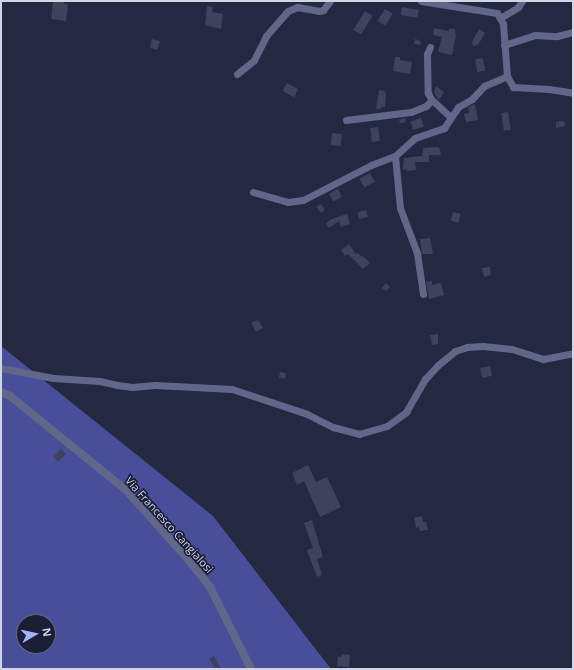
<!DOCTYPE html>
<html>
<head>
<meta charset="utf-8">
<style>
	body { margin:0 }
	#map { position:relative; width:574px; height:670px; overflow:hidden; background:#252841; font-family:"Open Sans",sans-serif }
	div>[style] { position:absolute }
	.forest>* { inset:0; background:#484e9a }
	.building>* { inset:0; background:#3e425d; transform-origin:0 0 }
	.minor>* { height:7px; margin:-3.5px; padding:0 3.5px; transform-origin:3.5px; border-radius:3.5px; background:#616789 }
	.tertiary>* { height:8px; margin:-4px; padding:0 4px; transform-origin:4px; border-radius:4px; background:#616789 }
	span { translate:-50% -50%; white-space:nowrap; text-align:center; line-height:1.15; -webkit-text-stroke:3.5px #1b1e37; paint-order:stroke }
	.street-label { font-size:11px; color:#d1d4e5 }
	.frame { position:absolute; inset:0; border:2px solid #d1d4e5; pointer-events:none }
	.north { position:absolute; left:16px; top:614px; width:40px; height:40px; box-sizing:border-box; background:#1b1e37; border:1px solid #64677d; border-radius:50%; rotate:81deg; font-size:11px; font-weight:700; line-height:16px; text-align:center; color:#d1d4e5 }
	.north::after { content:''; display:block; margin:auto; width:14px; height:18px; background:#a5b1fc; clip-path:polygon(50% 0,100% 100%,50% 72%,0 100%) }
</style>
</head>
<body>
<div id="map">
	<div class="forest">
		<i style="clip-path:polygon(evenodd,1px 346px,213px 516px,331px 669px,1px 669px,1px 346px,24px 622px,48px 622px,48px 646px,24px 646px,24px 622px)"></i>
	</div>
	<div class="building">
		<i style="clip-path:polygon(53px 1px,64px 1px,64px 4px,68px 4px,66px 21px,51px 19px)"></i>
		<i style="clip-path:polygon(207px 6px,213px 7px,212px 12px,223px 14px,221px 29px,205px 25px)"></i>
		<i style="left:402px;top:7px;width:17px;height:8px;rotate:10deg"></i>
		<i style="left:385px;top:9px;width:9px;height:14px;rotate:32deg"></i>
		<i style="left:365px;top:11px;width:9px;height:22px;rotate:32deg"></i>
		<i style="clip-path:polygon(434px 28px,449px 31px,449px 29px,455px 29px,456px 36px,452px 55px,438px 52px,442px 37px,433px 35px)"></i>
		<i style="clip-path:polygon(479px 29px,485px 33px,478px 45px,473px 46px,472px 42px)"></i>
		<i style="left:152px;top:39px;width:8px;height:9px;rotate:14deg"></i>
		<i style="clip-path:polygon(415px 39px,421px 41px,420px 45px,414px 44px)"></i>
		<i style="clip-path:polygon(395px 57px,400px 57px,400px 60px,412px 62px,410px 74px,393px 71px)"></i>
		<i style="left:483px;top:58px;width:13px;height:8px;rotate:81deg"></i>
		<i style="left:287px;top:83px;width:13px;height:9px;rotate:29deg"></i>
		<i style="clip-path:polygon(436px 86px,444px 92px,439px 100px,434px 93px)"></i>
		<i style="clip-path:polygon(379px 90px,385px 91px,385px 93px,386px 93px,385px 107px,381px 107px,381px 109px,376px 109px)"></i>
		<i style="clip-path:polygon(475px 104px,478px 120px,466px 122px,464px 114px,469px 113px,468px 107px)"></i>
		<i style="left:508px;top:112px;width:18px;height:7px;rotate:81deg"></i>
		<i style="left:405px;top:118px;width:4px;height:6px;rotate:76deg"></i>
		<i style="left:421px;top:118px;width:9px;height:11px;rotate:72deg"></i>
		<i style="clip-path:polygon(564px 121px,565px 126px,556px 128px,556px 122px)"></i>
		<i style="left:378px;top:127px;width:14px;height:8px;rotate:82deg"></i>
		<i style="left:332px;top:133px;width:10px;height:12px;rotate:6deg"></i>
		<i style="clip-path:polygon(439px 147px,441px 155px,429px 155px,429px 162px,415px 162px,416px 170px,406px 171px,406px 169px,403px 170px,404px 158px,422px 156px,423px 148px)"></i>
		<i style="left:370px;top:173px;width:10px;height:12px;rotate:61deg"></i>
		<i style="left:338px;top:189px;width:9px;height:10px;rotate:63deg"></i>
		<i style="clip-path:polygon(321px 204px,325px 210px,321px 213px,316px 207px)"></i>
		<i style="left:366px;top:210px;width:7px;height:9px;rotate:74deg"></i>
		<i style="left:453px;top:212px;width:8px;height:9px;rotate:14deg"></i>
		<i style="clip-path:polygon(347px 214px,350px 224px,341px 227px,339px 221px,329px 228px,326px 223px,332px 219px)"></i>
		<i style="clip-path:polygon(430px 238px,433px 254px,422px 254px,420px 239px)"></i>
		<i style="clip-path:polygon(349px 244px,356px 254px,358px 253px,362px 257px,363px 256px,370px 263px,363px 269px,348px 254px,345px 256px,341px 250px)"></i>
		<i style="clip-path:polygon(490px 267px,491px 275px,484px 277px,482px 268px)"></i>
		<i style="clip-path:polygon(432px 281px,432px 285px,441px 283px,444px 295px,429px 299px,426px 282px)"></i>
		<i style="clip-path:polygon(386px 283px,390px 287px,386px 291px,382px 288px)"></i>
		<i style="clip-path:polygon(258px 320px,263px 328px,256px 332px,251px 323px)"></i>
		<i style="clip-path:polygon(438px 334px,438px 344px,432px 345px,430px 335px)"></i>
		<i style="left:490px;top:366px;width:10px;height:10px;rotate:79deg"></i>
		<i style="left:280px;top:372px;width:6px;height:6px;rotate:9deg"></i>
		<i style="left:61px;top:449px;width:7px;height:11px;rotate:45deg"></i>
		<i style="clip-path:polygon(308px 465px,316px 482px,327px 477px,341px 507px,320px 517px,304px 481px,297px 485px,292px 473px)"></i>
		<i style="clip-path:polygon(422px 516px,423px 522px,426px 522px,428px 530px,420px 531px,419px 527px,416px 528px,414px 518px)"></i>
		<i style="clip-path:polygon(312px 520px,323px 557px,317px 559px,322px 575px,317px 577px,307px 550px,313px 548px,304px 523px)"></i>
		<i style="clip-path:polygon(342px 654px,350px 655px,349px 667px,337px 666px,338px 656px,342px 657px)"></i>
		<i style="clip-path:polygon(214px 656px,221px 669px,215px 669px,209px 658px)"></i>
	</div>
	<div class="minor">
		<i style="left:421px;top:1px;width:77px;rotate:9deg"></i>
		<i style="left:497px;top:13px;width:13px;rotate:61deg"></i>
		<i style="left:503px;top:24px;width:52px;rotate:85.6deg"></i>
		<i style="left:507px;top:76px;width:13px;rotate:61deg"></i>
		<i style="left:513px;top:87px;width:36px;rotate:3deg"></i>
		<i style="left:549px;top:89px;width:24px;rotate:9deg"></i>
		<i style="left:500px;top:18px;width:21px;rotate:-31deg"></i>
		<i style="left:518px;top:7px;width:7px;rotate:-56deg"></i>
		<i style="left:504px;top:45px;width:33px;rotate:-18deg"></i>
		<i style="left:535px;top:35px;width:22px;rotate:3deg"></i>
		<i style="left:557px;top:36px;width:16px;rotate:-14deg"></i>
		<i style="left:430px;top:47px;width:8px;rotate:113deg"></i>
		<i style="left:427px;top:54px;width:39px;rotate:89deg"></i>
		<i style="left:428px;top:93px;width:7px;rotate:63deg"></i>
		<i style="left:431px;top:99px;width:26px;rotate:43deg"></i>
		<i style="left:237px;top:74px;width:22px;rotate:-39deg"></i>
		<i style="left:254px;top:60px;width:27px;rotate:-63deg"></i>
		<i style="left:266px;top:36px;width:33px;rotate:-49deg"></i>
		<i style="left:288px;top:11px;width:10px;rotate:-24deg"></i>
		<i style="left:297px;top:7px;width:22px;rotate:10deg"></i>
		<i style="left:319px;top:11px;width:4px;rotate:-14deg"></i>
		<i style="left:323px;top:10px;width:11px;rotate:-52deg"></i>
		<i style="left:346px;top:120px;width:65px;rotate:-7deg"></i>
		<i style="left:411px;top:112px;width:16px;rotate:-22deg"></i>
		<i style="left:426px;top:106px;width:8px;rotate:-45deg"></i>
		<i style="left:253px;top:192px;width:36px;rotate:16deg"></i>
		<i style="left:288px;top:202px;width:15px;rotate:-8deg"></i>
		<i style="left:303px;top:200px;width:76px;rotate:-27.2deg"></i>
		<i style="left:371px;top:165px;width:26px;rotate:-21deg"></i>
		<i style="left:423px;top:294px;width:41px;rotate:-98.3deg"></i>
		<i style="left:417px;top:253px;width:48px;rotate:-110.7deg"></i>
		<i style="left:400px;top:208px;width:52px;rotate:-95.5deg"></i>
		<i style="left:395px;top:156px;width:27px;rotate:-42deg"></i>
		<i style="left:415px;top:138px;width:31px;rotate:-19deg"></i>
		<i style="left:444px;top:128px;width:25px;rotate:-56deg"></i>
		<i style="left:458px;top:107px;width:16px;rotate:-30deg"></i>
		<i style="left:472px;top:99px;width:18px;rotate:-47deg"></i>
		<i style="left:484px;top:86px;width:25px;rotate:-23deg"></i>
		<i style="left:1px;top:368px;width:53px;rotate:10.9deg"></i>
		<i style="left:53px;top:378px;width:47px;rotate:3.7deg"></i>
		<i style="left:100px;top:381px;width:17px;rotate:13deg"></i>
		<i style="left:117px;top:385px;width:15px;rotate:8deg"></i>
		<i style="left:132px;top:387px;width:23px;rotate:-5deg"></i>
		<i style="left:155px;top:385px;width:77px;rotate:3deg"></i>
		<i style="left:232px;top:389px;width:79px;rotate:18.4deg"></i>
		<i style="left:307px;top:414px;width:29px;rotate:27deg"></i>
		<i style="left:333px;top:427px;width:27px;rotate:15deg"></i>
		<i style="left:359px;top:434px;width:29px;rotate:-16deg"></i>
		<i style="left:387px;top:426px;width:24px;rotate:-36deg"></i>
		<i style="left:406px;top:412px;width:38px;rotate:-60deg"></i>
		<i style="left:425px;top:379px;width:19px;rotate:-47deg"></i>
		<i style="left:438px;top:365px;width:22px;rotate:-39deg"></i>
		<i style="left:455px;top:351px;width:13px;rotate:-18deg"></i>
		<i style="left:467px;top:347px;width:16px;rotate:-4deg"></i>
		<i style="left:483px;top:346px;width:29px;rotate:6deg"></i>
		<i style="left:512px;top:349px;width:33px;rotate:18deg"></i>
		<i style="left:543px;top:359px;width:31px;rotate:-11deg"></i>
	</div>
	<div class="tertiary">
		<i style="left:1px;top:392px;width:10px;rotate:24deg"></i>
		<i style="left:10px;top:396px;width:149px;rotate:39deg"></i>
		<i style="left:126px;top:490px;width:89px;rotate:48.2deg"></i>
		<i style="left:185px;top:556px;width:40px;rotate:51deg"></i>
		<i style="left:210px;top:587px;width:92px;rotate:63.4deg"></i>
	</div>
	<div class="street-label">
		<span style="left:169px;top:525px;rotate:48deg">Via Francesco Cangialosi</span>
	</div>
	<div class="frame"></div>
	<div class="north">N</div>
</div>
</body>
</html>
